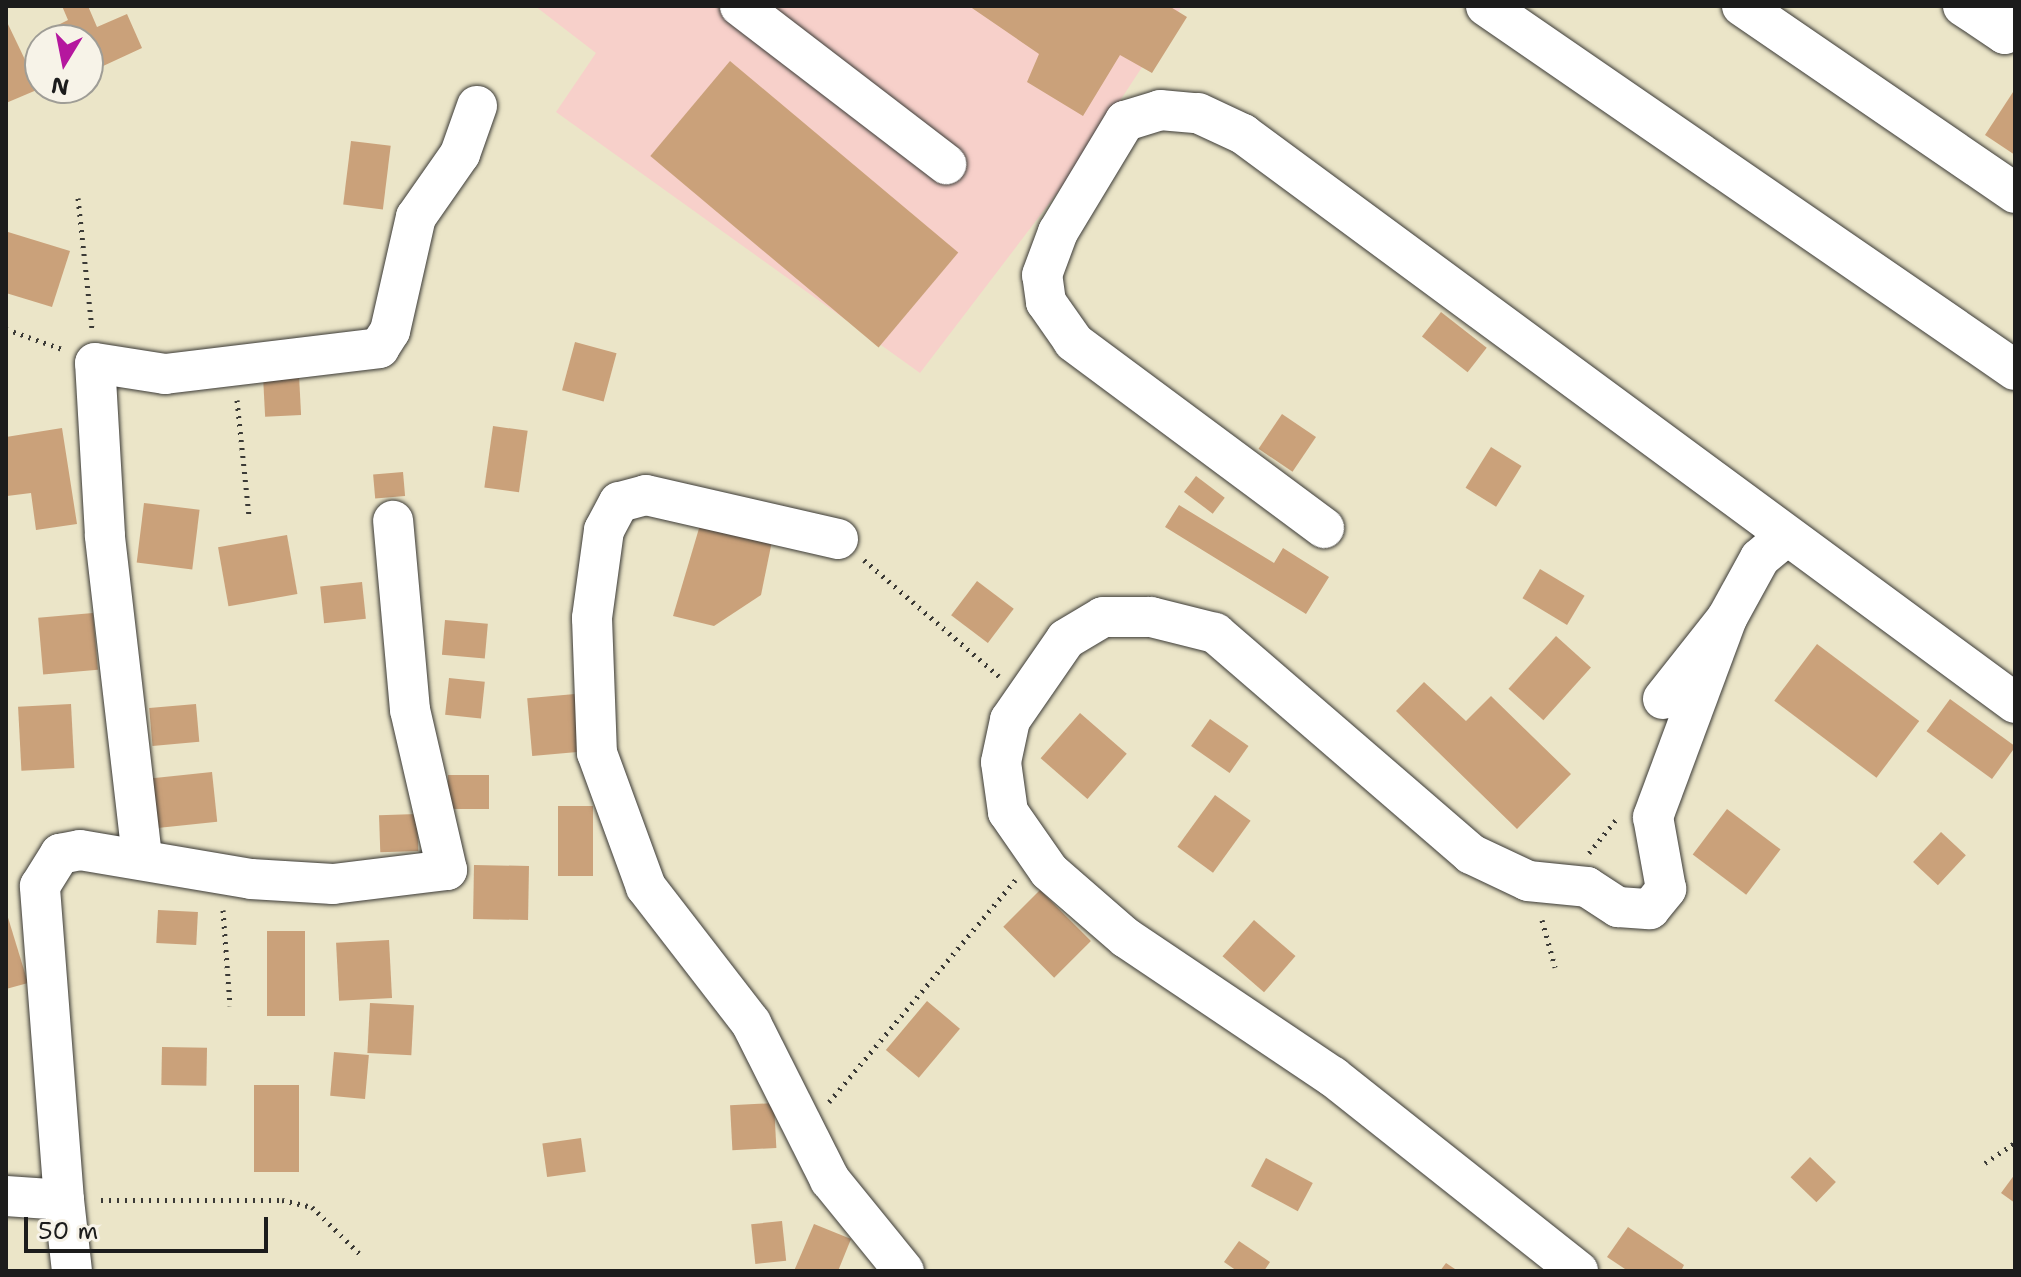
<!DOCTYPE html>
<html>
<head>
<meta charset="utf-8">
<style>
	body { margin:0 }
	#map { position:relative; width:2021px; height:1277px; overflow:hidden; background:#ebe5c8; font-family:"Shantell Sans",sans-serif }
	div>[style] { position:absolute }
	.built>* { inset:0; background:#f7d0ca }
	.building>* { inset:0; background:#caa17a; transform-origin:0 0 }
	.path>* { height:5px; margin-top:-2.5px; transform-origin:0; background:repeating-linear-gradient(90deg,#3b3a36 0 2px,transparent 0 8px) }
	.roads { filter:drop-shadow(0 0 2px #3b3a36) drop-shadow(0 0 2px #3b3a36) }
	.minor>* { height:40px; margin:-20px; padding:0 20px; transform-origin:20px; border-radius:20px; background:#fff }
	span { translate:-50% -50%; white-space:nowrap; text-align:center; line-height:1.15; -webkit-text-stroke:7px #f7f3e8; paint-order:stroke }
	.frame { position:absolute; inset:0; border:8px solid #1c1c1c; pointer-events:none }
	.north { position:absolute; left:24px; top:24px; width:80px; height:80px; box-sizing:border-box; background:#f7f3e8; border:2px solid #9f9d96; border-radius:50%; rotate:190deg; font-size:22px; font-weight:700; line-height:32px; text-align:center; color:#1c1c1c }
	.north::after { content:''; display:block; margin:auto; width:28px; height:36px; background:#b5179e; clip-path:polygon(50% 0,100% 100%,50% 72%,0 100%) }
	.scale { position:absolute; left:24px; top:1217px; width:244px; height:36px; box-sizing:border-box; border:4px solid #1c1c1c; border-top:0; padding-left:10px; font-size:24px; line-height:28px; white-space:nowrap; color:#1c1c1c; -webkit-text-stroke:6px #f7f3e8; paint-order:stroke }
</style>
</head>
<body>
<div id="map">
	<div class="built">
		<i style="clip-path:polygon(535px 6px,1182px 6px,1074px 171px,920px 373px,556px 112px,596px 53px)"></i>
	</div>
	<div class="building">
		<i style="clip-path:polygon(62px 6px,88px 6px,97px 27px,127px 14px,142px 48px,88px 73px,88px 40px,38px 35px,68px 20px)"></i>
		<i style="clip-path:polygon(969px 6px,1169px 6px,1187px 17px,1152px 73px,1120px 55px,1083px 116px,1027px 82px,1039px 54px)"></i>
		<i style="clip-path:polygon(6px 20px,39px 89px,6px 103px)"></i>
		<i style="left:730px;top:61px;width:298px;height:124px;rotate:40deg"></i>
		<i style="clip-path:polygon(2015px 89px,2015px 155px,1985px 135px)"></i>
		<i style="left:351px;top:141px;width:40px;height:64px;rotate:7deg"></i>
		<i style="clip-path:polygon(8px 232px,70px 251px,52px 307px,6px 293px)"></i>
		<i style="left:1441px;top:312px;width:58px;height:31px;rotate:38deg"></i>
		<i style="left:575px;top:342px;width:43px;height:50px;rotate:15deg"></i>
		<i style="left:299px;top:375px;width:40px;height:36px;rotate:87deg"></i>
		<i style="left:1282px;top:414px;width:41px;height:42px;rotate:34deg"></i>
		<i style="left:493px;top:426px;width:35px;height:62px;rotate:8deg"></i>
		<i style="clip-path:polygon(62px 428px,77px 524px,36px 530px,31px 493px,7px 496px,6px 437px)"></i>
		<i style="left:1491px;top:447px;width:36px;height:48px;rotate:32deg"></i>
		<i style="left:403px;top:472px;width:24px;height:30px;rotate:85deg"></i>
		<i style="left:1196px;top:476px;width:36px;height:20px;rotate:37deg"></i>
		<i style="left:144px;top:503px;width:56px;height:60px;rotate:7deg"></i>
		<i style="clip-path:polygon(1179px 505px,1274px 563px,1283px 548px,1329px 577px,1306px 614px,1165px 527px)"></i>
		<i style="clip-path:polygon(700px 525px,772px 541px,761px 595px,714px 626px,673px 616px)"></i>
		<i style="left:287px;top:535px;width:60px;height:70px;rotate:80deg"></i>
		<i style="left:1540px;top:569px;width:52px;height:34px;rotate:31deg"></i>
		<i style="left:977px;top:581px;width:46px;height:43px;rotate:37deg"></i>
		<i style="left:362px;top:582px;width:37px;height:42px;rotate:84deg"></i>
		<i style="left:93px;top:613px;width:57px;height:55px;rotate:85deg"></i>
		<i style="left:445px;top:620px;width:43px;height:35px;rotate:5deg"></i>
		<i style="left:1556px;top:636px;width:47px;height:71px;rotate:42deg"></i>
		<i style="left:1817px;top:644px;width:128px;height:71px;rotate:37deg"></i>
		<i style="left:449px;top:678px;width:36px;height:37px;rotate:6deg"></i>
		<i style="clip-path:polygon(1424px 682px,1466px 721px,1491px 696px,1571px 774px,1517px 829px,1396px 711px)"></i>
		<i style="left:575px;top:694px;width:58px;height:48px;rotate:85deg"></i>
		<i style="left:1950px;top:699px;width:81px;height:40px;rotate:36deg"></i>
		<i style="left:71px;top:704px;width:64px;height:53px;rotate:87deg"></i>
		<i style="left:196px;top:704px;width:38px;height:47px;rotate:85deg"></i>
		<i style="left:1080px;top:713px;width:62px;height:60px;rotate:41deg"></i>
		<i style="left:1210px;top:719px;width:47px;height:33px;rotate:35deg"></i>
		<i style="left:212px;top:772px;width:50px;height:60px;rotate:84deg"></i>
		<i style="left:448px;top:775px;width:41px;height:34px"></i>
		<i style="left:1215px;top:795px;width:44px;height:64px;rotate:36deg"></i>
		<i style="left:558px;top:806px;width:35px;height:70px"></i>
		<i style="left:1727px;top:809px;width:67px;height:57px;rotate:37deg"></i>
		<i style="left:417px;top:814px;width:37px;height:38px;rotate:88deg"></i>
		<i style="left:1941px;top:832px;width:34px;height:41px;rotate:43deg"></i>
		<i style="left:474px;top:865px;width:55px;height:54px;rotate:1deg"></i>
		<i style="left:1040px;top:890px;width:72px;height:52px;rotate:45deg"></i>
		<i style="left:158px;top:910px;width:40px;height:33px;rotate:3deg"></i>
		<i style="clip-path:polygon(6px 911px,28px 983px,6px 989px)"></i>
		<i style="left:1254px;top:920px;width:55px;height:48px;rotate:41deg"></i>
		<i style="left:267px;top:931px;width:38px;height:85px"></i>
		<i style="left:389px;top:940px;width:58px;height:53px;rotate:87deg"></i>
		<i style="left:927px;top:1001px;width:43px;height:64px;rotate:40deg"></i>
		<i style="left:370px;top:1003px;width:44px;height:50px;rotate:3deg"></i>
		<i style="left:162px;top:1047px;width:45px;height:38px;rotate:1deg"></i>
		<i style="left:334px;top:1052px;width:35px;height:44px;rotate:5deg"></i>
		<i style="left:299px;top:1085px;width:87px;height:45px;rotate:90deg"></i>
		<i style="left:774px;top:1103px;width:45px;height:44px;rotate:87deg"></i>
		<i style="left:581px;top:1138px;width:34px;height:39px;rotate:82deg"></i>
		<i style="left:1810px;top:1157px;width:36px;height:28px;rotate:44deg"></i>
		<i style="left:1266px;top:1158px;width:53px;height:32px;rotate:28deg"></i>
		<i style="clip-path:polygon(2015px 1174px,2015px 1203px,2001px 1193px)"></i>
		<i style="left:782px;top:1221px;width:40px;height:31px;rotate:84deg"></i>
		<i style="clip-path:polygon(814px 1224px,851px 1239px,838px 1271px,794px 1271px)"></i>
		<i style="clip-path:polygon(1628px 1227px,1684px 1265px,1681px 1271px,1628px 1271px,1607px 1257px)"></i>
		<i style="clip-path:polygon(1239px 1241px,1270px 1262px,1264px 1271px,1237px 1271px,1224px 1262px)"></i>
		<i style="clip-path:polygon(1446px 1263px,1458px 1271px,1440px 1271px)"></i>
	</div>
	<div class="path">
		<i style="left:78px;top:198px;width:132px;rotate:83.9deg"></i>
		<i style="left:6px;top:329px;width:63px;rotate:19.6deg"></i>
		<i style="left:237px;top:400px;width:117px;rotate:84.1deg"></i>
		<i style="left:864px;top:560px;width:178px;rotate:40.7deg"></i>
		<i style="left:1589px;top:853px;width:46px;rotate:-51.1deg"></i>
		<i style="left:223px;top:910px;width:96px;rotate:85.8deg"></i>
		<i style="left:1542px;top:920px;width:49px;rotate:74.5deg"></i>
		<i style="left:829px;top:1102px;width:290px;rotate:-50deg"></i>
		<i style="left:1985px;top:1163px;width:36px;rotate:-34deg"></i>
		<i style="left:101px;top:1200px;width:181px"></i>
		<i style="left:282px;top:1200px;width:31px;rotate:13deg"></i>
		<i style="left:312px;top:1207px;width:66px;rotate:44.4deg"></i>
	</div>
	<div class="roads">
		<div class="minor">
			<i style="left:740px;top:6px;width:260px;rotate:37.5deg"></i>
			<i style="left:1486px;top:6px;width:642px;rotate:34.53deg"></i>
			<i style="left:1742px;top:6px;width:331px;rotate:34.4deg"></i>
			<i style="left:1963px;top:6px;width:50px;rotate:33.7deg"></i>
			<i style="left:2005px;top:34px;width:17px;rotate:-54deg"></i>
			<i style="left:1324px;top:528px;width:312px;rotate:-143.4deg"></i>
			<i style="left:1074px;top:342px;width:49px;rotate:-125deg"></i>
			<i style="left:1046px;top:302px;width:27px;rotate:-98deg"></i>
			<i style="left:1042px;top:275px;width:46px;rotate:-69.6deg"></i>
			<i style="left:1058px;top:232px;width:130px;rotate:-58.9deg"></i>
			<i style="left:1125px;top:121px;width:37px;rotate:-17deg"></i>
			<i style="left:1160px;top:110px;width:38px;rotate:5deg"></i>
			<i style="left:1198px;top:113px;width:50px;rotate:25deg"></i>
			<i style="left:1243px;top:134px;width:959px;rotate:36.39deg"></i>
			<i style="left:838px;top:539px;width:197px;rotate:-167.1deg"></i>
			<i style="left:646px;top:495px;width:28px;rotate:165deg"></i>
			<i style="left:619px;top:502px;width:32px;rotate:118deg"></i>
			<i style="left:604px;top:530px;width:89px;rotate:97.8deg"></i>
			<i style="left:592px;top:618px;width:135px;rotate:87.9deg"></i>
			<i style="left:597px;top:753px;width:143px;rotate:69.9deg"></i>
			<i style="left:646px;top:887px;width:172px;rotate:52.3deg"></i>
			<i style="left:751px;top:1023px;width:176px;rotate:63.3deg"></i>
			<i style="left:830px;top:1180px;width:117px;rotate:50.9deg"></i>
			<i style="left:1663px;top:699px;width:103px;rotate:-51.7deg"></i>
			<i style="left:1727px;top:618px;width:68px;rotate:-61.2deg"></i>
			<i style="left:1760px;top:558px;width:31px;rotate:-40deg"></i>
			<i style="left:142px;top:857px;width:324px;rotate:-96.6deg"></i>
			<i style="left:105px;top:535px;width:172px;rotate:-93.3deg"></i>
			<i style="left:95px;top:363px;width:71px;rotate:8.9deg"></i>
			<i style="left:165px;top:374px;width:216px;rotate:-6.9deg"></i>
			<i style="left:379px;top:348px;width:20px;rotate:-57deg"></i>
			<i style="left:390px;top:331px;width:117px;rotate:-77.2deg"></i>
			<i style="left:416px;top:217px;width:77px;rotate:-55.1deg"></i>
			<i style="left:460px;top:154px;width:51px;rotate:-70.5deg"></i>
			<i style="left:6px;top:1196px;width:58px;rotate:3.9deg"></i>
			<i style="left:64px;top:1200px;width:315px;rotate:-94.4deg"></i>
			<i style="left:40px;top:886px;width:38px;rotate:-58deg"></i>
			<i style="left:60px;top:854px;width:20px;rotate:-11deg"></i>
			<i style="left:80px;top:850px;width:173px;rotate:9.6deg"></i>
			<i style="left:251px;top:879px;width:82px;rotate:3.5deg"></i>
			<i style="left:333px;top:884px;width:115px;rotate:-7deg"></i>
			<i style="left:447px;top:870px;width:164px;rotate:-103deg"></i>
			<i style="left:410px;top:710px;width:190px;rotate:-95.1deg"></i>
			<i style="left:64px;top:1200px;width:71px;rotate:83.6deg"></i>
			<i style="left:1578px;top:1271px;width:313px;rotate:-141.6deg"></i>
			<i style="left:1333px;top:1077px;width:249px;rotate:-146.1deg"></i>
			<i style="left:1126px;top:938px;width:102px;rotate:-139deg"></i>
			<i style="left:1049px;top:871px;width:72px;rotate:-124.8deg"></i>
			<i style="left:1008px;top:812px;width:50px;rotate:-98deg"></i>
			<i style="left:1001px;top:762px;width:43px;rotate:-77.9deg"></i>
			<i style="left:1010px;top:720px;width:98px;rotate:-55.3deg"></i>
			<i style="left:1066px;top:639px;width:43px;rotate:-30.7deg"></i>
			<i style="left:1103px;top:617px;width:48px"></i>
			<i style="left:1151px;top:617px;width:66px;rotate:14deg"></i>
			<i style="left:1215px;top:633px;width:338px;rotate:40.8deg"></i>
			<i style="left:1471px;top:854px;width:63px;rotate:25.3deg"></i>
			<i style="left:1528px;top:881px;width:59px;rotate:5.8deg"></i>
			<i style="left:1587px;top:887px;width:37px;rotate:33deg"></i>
			<i style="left:1618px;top:907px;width:32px;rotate:4deg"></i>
			<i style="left:1650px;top:909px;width:26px;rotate:-51deg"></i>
			<i style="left:1666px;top:889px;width:73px;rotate:-100.2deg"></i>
			<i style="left:1653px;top:817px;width:212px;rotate:-69.6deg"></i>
		</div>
	</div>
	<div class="frame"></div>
	<div class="north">N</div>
	<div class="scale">50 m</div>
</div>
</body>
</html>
